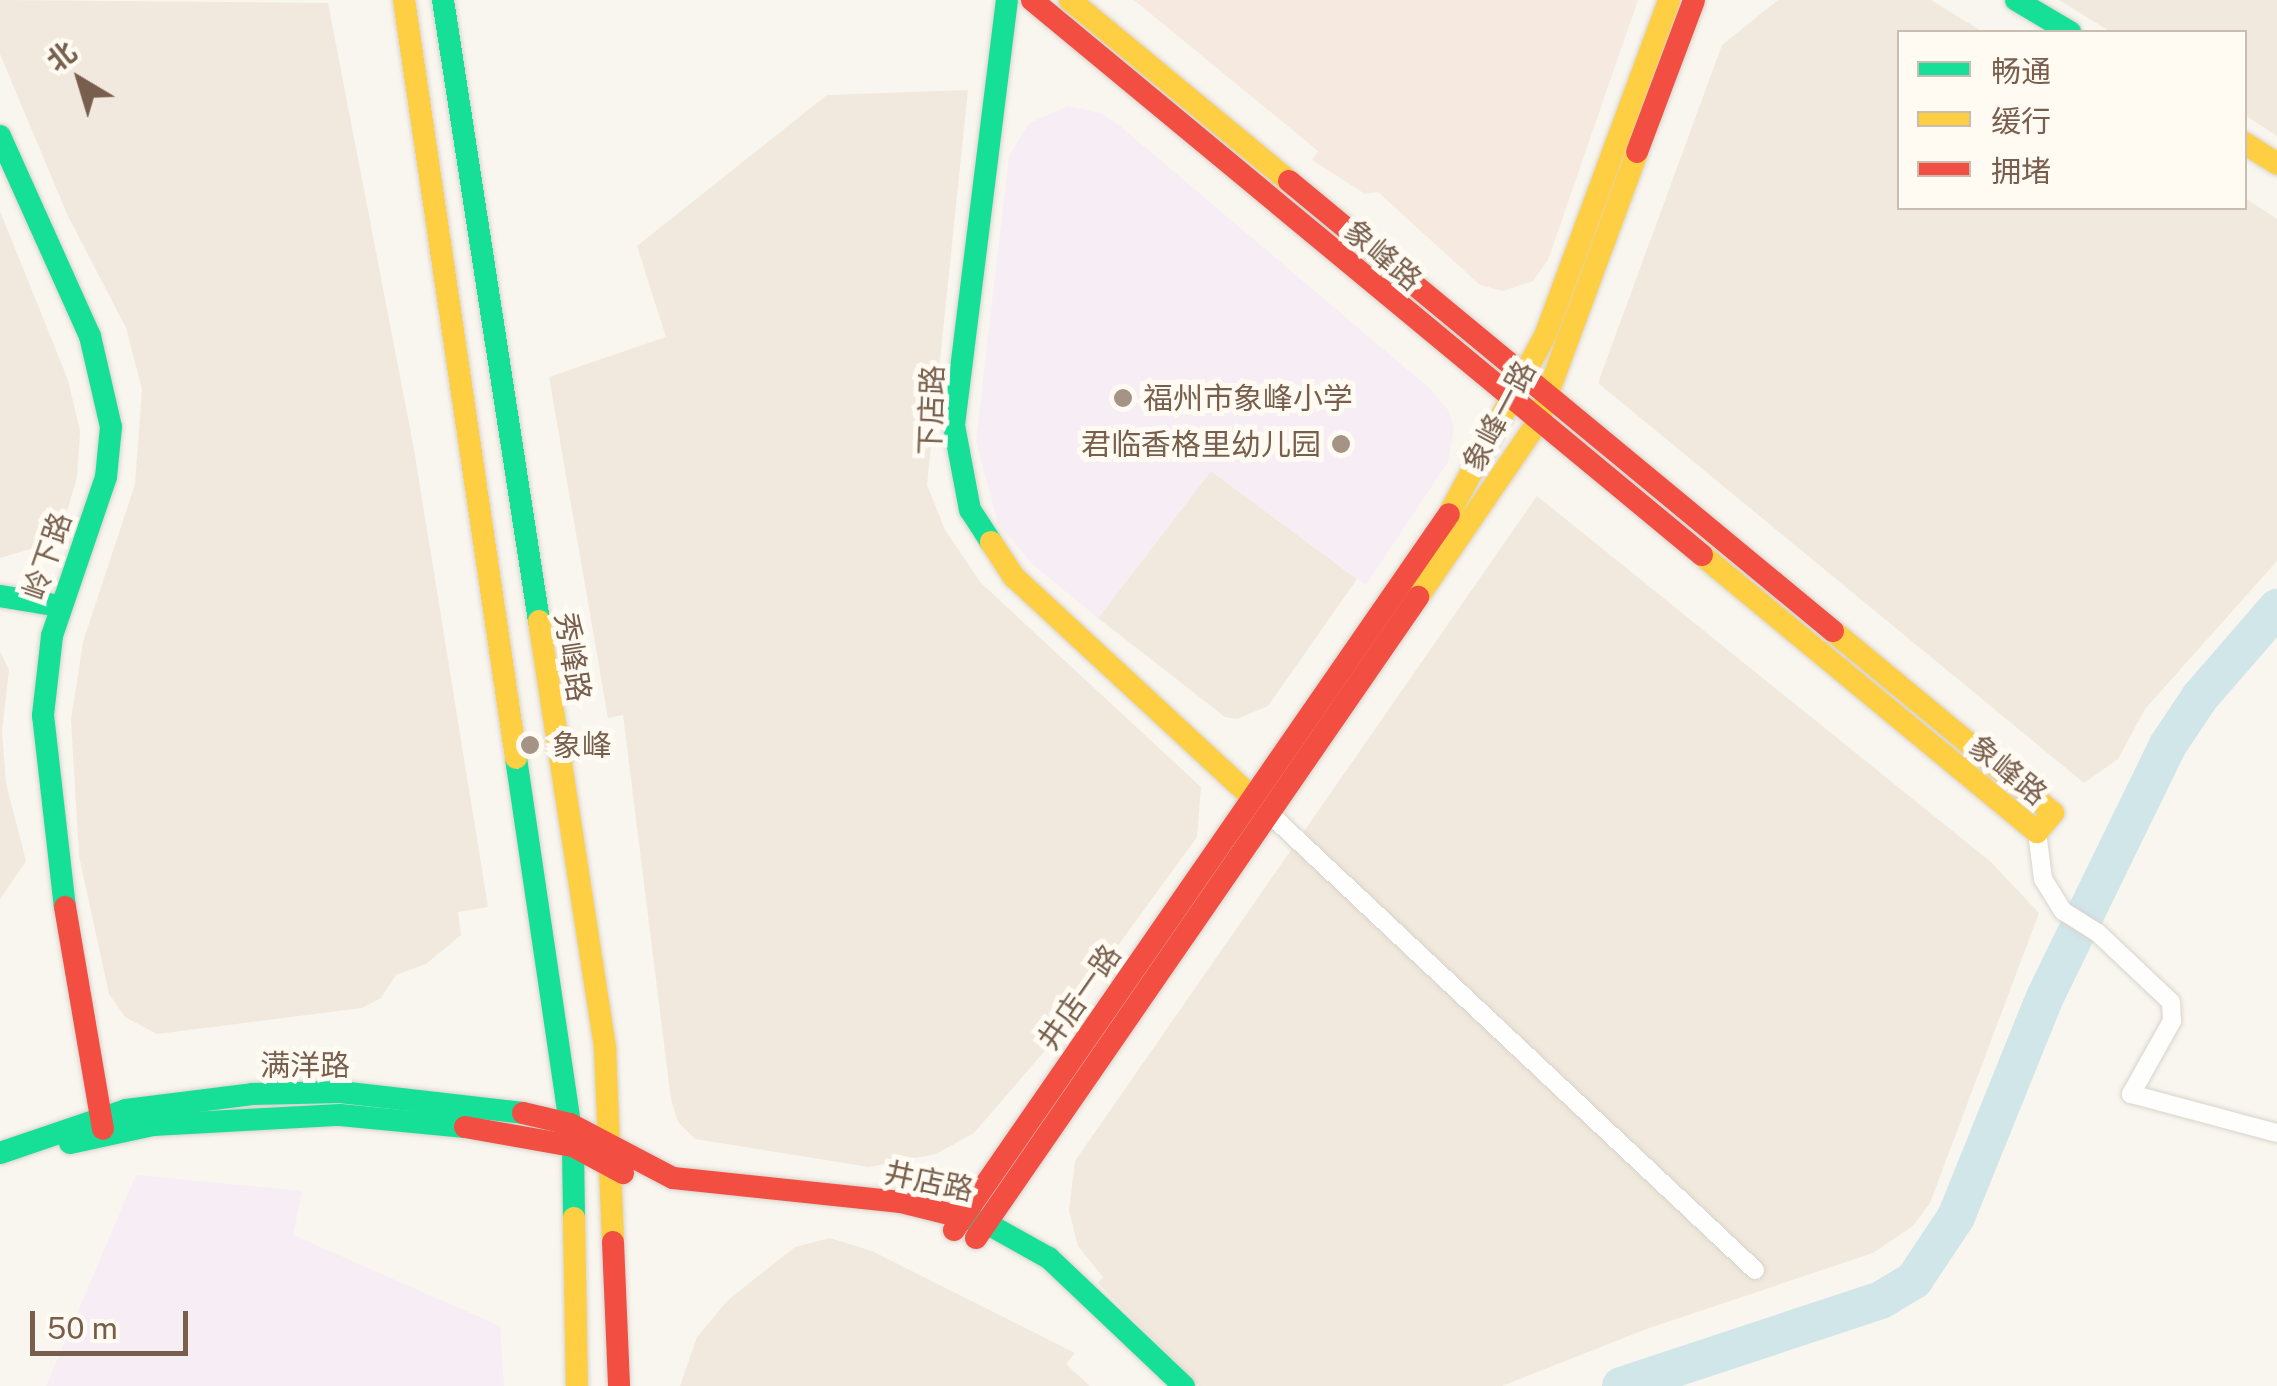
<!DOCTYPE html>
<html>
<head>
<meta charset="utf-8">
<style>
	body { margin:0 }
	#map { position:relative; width:2277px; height:1386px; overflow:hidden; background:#f9f6ef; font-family:"Public Sans","Noto Sans SC",sans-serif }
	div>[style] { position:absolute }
	.residential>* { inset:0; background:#f1e9dd }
	.commercial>* { inset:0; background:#f6e9e0 }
	.education>* { inset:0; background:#f6eef4 }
	.river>* { height:38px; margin:-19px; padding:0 19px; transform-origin:19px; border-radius:19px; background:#d0e6e9 }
	.roads { filter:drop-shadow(0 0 2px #d8d3cc) drop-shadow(0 0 2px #d8d3cc) }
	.street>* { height:18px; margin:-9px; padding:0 9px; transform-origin:9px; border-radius:9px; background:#fefefd }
	.fast>* { height:22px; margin:-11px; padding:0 11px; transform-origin:11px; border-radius:11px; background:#16e098 }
	.slow>* { height:22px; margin:-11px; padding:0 11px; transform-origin:11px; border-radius:11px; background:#ffcf43 }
	.jam>* { height:22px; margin:-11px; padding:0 11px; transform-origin:11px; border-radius:11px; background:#f24e42 }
	.dots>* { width:28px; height:28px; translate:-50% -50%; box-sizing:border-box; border:5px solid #fffaf2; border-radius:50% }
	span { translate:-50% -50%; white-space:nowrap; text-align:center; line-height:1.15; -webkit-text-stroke:10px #fffaf2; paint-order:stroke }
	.street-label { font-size:30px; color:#785f4d }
	.poi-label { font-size:30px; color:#785f4d }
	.left { translate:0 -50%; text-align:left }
	.right { translate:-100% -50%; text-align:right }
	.legend { position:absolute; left:1897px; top:30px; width:350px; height:180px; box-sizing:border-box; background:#fffaf2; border:2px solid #c9bcb0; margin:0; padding:12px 18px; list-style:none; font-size:30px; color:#785f4d }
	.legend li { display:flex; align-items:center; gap:20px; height:50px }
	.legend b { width:50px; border:2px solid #c9bcb0 }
	.north { position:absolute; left:30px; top:30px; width:100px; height:100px; -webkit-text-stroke:8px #fffaf2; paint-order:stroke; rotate:322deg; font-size:28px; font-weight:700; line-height:40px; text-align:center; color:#785f4d }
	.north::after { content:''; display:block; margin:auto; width:35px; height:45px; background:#785f4d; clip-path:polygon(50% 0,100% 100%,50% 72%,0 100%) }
	.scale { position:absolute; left:30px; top:1311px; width:158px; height:45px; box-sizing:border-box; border:5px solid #785f4d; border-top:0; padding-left:12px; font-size:30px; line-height:35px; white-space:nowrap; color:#785f4d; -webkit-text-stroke:8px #fffaf2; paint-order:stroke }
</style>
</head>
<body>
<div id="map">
	<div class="residential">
		<i style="clip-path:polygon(0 0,328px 3px,414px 449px,488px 907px,458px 912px,461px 935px,426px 964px,396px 975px,381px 998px,362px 1008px,157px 1034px,125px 1017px,109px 994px,79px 856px,71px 720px,83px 642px,135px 484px,142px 389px,126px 328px,67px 214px,0 54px)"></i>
		<i style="clip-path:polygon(1778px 0,1931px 0,1983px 32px,1900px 32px,1900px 208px,2244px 208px,2245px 198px,2277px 219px,2277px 561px,2145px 709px,2118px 759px,2084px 783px,1598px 383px,1722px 45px)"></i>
		<i style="clip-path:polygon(2059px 0,2277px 0,2277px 136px,2245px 115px,2244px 32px,2111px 32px)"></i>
		<i style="clip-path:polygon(968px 90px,927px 485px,945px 530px,981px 583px,1201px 787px,1197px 837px,1074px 1006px,1073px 1018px,974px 1133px,936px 1154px,869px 1167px,695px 1139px,678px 1122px,671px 1100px,623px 715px,608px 718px,549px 377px,666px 337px,637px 246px,827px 95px)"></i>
		<i style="clip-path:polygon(0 211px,68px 380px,80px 431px,77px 478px,63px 524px,44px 545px,0 558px)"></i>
		<i style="clip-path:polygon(1211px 471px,1357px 579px,1268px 706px,1237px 719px,1225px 717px,1098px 618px)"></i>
		<i style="clip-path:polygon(1537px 496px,1991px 862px,2039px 913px,1930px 1203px,1913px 1226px,1873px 1253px,1649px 1328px,1502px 1386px,1199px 1386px,1098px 1283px,1103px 1277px,1078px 1246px,1069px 1211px,1075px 1161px)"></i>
		<i style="clip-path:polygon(0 651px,9px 670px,2px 731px,6px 783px,26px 861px,0 899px)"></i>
		<i style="clip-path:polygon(830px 1238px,872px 1251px,1075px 1353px,1066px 1364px,1090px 1386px,680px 1386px,697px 1337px,728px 1300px,795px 1247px)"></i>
	</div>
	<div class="commercial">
		<i style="clip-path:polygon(1134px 0,1638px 0,1548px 260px,1533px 281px,1503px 291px,1480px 285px,1378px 192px,1365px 194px,1312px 160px,1318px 151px)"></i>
	</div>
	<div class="education">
		<i style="clip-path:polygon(1068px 106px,1100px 113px,1120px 126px,1428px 387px,1448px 410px,1454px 427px,1448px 462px,1366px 585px,1211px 471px,1098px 618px,1032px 564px,998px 524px,976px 441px,1009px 156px,1029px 123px)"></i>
		<i style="clip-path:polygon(136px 1175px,302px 1191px,293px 1235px,500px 1326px,504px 1386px,46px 1386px)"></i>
	</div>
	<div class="river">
		<i style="left:1621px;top:1386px;width:274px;rotate:-18.3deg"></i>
		<i style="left:1881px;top:1300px;width:39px;rotate:-31deg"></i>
		<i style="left:1914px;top:1280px;width:76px;rotate:-56.3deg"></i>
		<i style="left:1956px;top:1217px;width:237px;rotate:-68deg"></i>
		<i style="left:2045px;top:997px;width:280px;rotate:-64deg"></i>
		<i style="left:2168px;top:745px;width:58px;rotate:-56.3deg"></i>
		<i style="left:2200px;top:697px;width:118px;rotate:-49.1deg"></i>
	</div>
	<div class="roads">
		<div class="street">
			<i style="left:1272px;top:816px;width:663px;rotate:43.23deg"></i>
			<i style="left:2037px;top:832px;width:47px;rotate:82.7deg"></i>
			<i style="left:2043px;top:879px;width:38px;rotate:58deg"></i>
			<i style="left:2063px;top:911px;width:41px;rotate:32.2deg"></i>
			<i style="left:2098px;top:933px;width:100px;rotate:43.4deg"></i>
			<i style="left:2171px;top:1002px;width:19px;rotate:87deg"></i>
			<i style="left:2172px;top:1021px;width:84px;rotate:119.3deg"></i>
			<i style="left:2131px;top:1094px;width:151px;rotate:15deg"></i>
		</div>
		<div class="fast">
			<i style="left:443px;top:0;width:628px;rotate:81.21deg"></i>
			<i style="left:2016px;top:0;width:63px;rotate:30.7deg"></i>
			<i style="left:0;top:136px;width:219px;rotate:65.8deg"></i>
			<i style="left:90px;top:336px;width:93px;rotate:77deg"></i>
			<i style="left:111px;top:427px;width:50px;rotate:95.7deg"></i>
			<i style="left:106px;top:477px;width:168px;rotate:108.8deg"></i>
			<i style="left:52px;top:636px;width:80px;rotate:96.5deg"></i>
			<i style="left:43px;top:715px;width:193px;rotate:83.5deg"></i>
			<i style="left:991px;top:542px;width:38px;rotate:-123deg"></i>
			<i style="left:970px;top:510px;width:86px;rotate:-100.7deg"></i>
			<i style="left:954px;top:425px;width:428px;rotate:-82.9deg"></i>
			<i style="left:0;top:596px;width:61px;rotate:9.5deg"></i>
			<i style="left:516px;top:758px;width:392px;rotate:81.6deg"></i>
			<i style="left:573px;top:1146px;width:72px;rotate:89.2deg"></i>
			<i style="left:70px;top:1143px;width:85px;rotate:-12.2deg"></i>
			<i style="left:153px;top:1125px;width:187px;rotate:-3.1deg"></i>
			<i style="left:340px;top:1115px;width:126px;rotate:5.5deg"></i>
			<i style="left:0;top:1153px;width:133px;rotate:-18.8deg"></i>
			<i style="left:126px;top:1110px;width:127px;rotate:-7.2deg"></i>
			<i style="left:252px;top:1094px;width:88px;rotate:-1.3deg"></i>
			<i style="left:340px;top:1092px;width:184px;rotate:6.5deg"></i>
			<i style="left:953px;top:1215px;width:34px;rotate:14deg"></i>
			<i style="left:986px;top:1223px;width:72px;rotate:29.1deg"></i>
			<i style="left:1049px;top:1258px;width:186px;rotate:43.5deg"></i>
		</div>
		<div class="slow">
			<i style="left:404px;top:0;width:766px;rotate:81.59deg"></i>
			<i style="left:1070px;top:0;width:284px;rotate:39.6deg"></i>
			<i style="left:2244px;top:143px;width:39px;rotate:32deg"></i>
			<i style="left:1449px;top:514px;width:202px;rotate:-61.7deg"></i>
			<i style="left:1545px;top:336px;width:358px;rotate:-69.7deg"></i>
			<i style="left:991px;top:542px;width:42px;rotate:56.7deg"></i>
			<i style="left:1014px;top:577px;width:343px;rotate:42.8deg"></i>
			<i style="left:1702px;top:555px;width:435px;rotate:39.6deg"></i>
			<i style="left:2037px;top:832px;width:25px;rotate:-50deg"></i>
			<i style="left:2053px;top:813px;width:286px;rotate:-140.4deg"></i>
			<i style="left:1418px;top:597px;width:211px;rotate:-55.6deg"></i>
			<i style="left:1537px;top:423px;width:289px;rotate:-69.7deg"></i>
			<i style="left:539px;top:621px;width:433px;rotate:81.2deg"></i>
			<i style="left:605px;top:1049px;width:193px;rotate:87.6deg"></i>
			<i style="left:574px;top:1218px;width:168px;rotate:89deg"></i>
		</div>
		<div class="jam">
			<i style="left:1032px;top:0;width:870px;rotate:39.64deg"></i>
			<i style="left:1637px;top:152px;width:162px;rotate:-69.4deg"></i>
			<i style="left:1289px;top:181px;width:706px;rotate:39.6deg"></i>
			<i style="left:65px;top:907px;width:225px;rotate:80.3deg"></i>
			<i style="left:523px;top:1113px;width:48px;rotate:13.2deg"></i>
			<i style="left:570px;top:1124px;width:116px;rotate:27.7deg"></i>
			<i style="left:673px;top:1178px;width:229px;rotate:6deg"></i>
			<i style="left:901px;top:1202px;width:54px;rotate:14deg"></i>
			<i style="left:465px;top:1127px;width:110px;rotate:10deg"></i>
			<i style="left:573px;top:1146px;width:57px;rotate:28.4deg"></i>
			<i style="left:954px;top:1230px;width:870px;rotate:-55.34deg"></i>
			<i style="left:976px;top:1238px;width:779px;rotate:-55.41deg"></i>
			<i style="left:613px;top:1242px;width:144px;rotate:87.6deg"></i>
		</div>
	</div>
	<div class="dots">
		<i style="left:1123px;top:398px;background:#a59486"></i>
		<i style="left:1341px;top:444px;background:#a59486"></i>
		<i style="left:530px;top:745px;background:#a59486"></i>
	</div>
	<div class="street-label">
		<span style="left:1383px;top:255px;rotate:40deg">象峰路</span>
		<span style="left:931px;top:410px;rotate:-88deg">下店路</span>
		<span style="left:1499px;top:416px;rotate:-62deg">象峰一路</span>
		<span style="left:47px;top:556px;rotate:-71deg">岭下路</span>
		<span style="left:573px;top:657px;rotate:81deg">秀峰路</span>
		<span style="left:2008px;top:770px;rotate:39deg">象峰路</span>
		<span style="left:1079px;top:997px;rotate:-55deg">井店一路</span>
		<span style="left:305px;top:1065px">满洋路</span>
		<span style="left:929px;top:1181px;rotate:12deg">井店路</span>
	</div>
	<div class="poi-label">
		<span class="left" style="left:1143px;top:398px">福州市象峰小学</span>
		<span class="right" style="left:1321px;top:444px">君临香格里幼儿园</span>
		<span class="left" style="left:552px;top:745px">象峰</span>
	</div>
	<ul class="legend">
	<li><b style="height:12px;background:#16e098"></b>畅通</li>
	<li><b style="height:12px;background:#ffcf43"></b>缓行</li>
	<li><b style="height:12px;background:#f24e42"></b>拥堵</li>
	</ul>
	<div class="north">北</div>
	<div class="scale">50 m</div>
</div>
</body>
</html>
